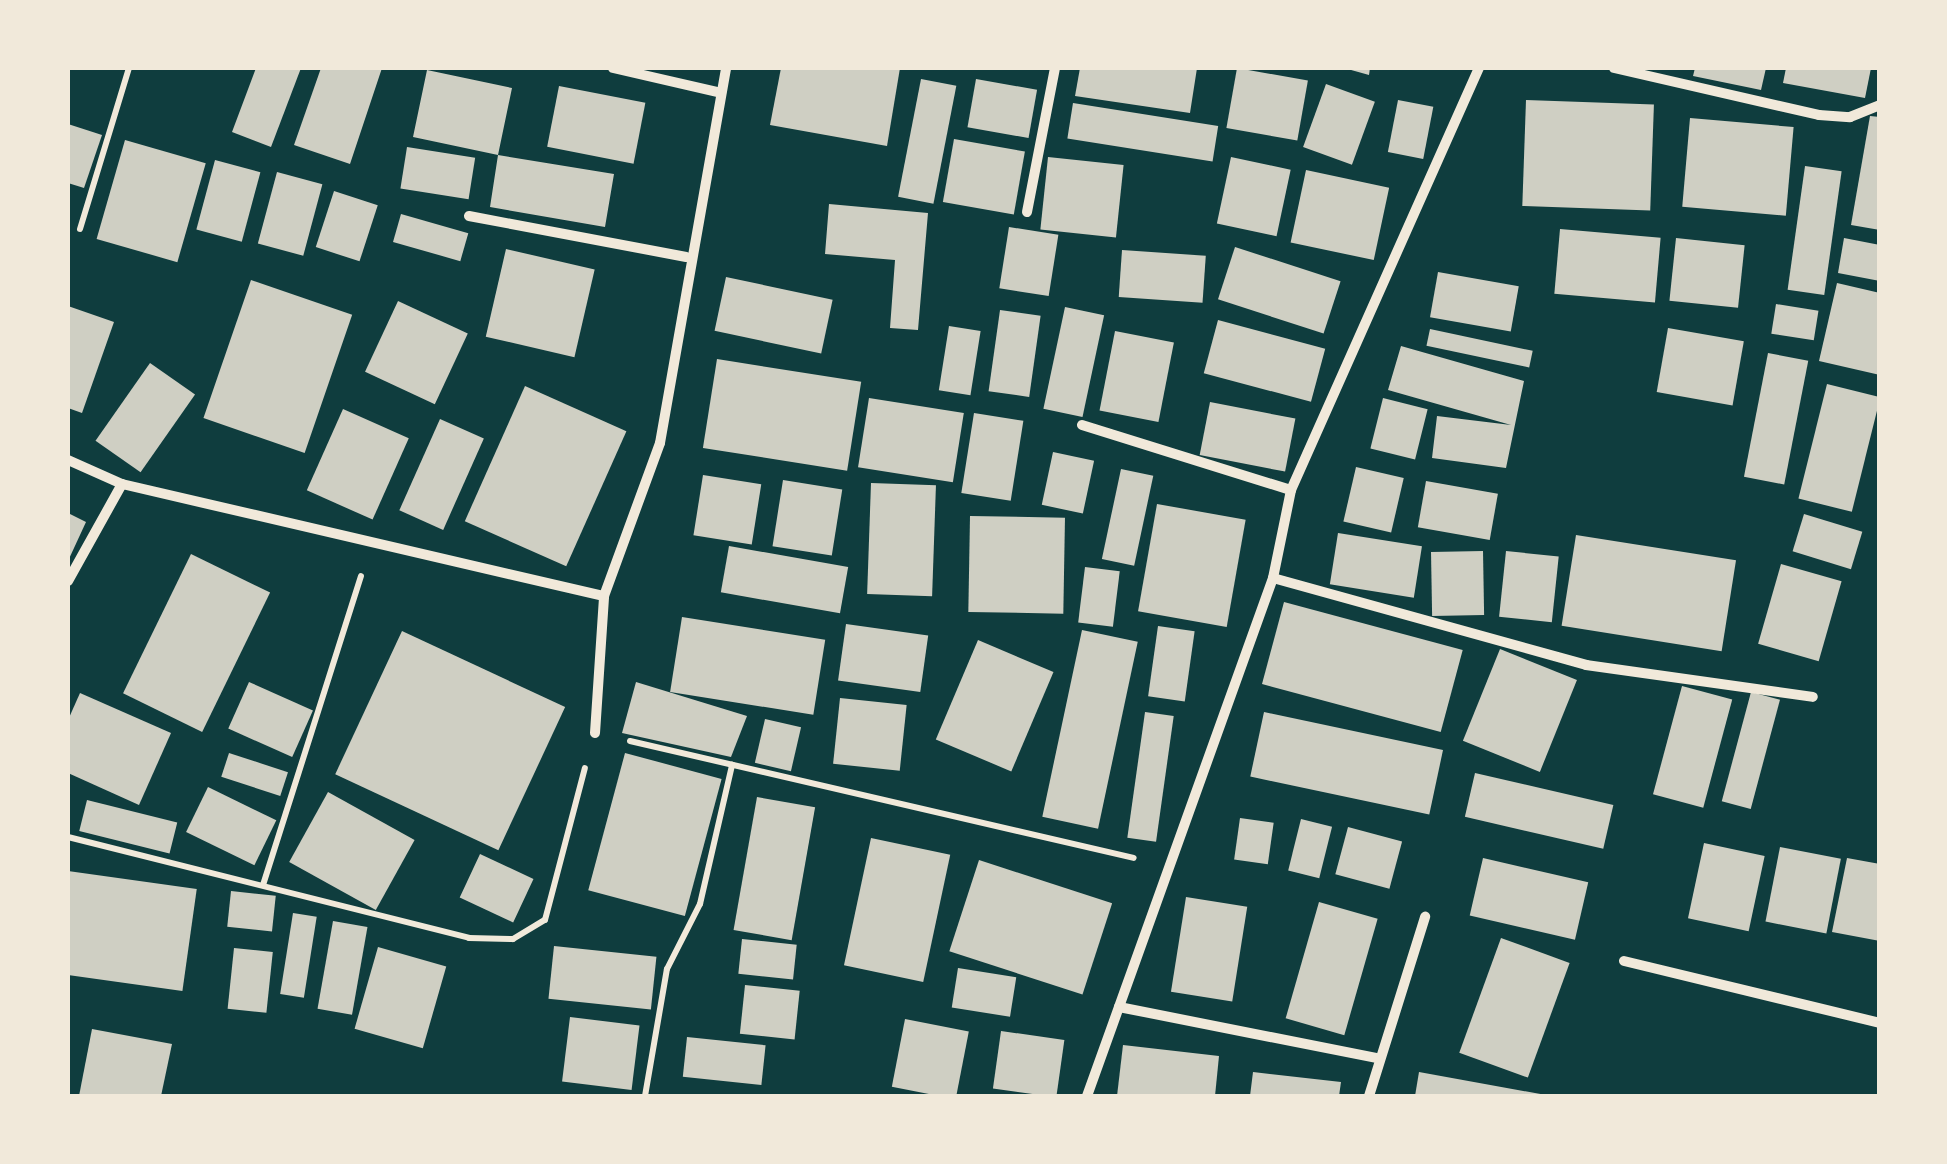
<!DOCTYPE html>
<html>
<head>
<meta charset="utf-8">
<style>
	body { margin:0 }
	#map { position:relative; width:1947px; height:1164px; overflow:hidden; background:#0f3d3e; font-family:"PT Serif",serif }
	div>[style] { position:absolute }
	.building>* { inset:0; background:#cfcfc3; transform-origin:0 0 }
	.path>* { height:6px; margin:-3px; padding:0 3px; transform-origin:3px; border-radius:3px; background:#f1e9da }
	.minor>* { height:10px; margin:-5px; padding:0 5px; transform-origin:5px; border-radius:5px; background:#f1e9da }
	span { translate:-50% -50%; white-space:nowrap; text-align:center; line-height:1.15; -webkit-text-stroke:8px #f1e9da; paint-order:stroke }
	.frame { position:absolute; inset:0; border:70px solid #f1e9da; pointer-events:none }
</style>
</head>
<body>
<div id="map">
	<div class="building">
		<i style="clip-path:polygon(256px 68px,301px 68px,271px 147px,232px 132px)"></i>
		<i style="clip-path:polygon(321px 68px,382px 68px,350px 164px,294px 145px)"></i>
		<i style="clip-path:polygon(781px 68px,900px 68px,887px 146px,770px 125px)"></i>
		<i style="clip-path:polygon(1080px 68px,1197px 68px,1190px 113px,1075px 96px)"></i>
		<i style="left:1237px;top:68px;width:72px;height:61px;rotate:10deg"></i>
		<i style="clip-path:polygon(1344px 68px,1370px 68px,1369px 75px)"></i>
		<i style="clip-path:polygon(1695px 68px,1766px 68px,1761px 90px,1693px 76px)"></i>
		<i style="clip-path:polygon(1786px 68px,1871px 68px,1865px 98px,1783px 83px)"></i>
		<i style="clip-path:polygon(427px 70px,512px 88px,498px 155px,614px 174px,605px 227px,490px 207px,498px 155px,413px 137px)"></i>
		<i style="left:921px;top:79px;width:36px;height:120px;rotate:11deg"></i>
		<i style="left:976px;top:79px;width:62px;height:49px;rotate:10deg"></i>
		<i style="left:1326px;top:84px;width:52px;height:67px;rotate:20deg"></i>
		<i style="left:559px;top:86px;width:88px;height:62px;rotate:11deg"></i>
		<i style="left:1398px;top:100px;width:36px;height:53px;rotate:11deg"></i>
		<i style="left:1526px;top:100px;width:128px;height:106px;rotate:2deg"></i>
		<i style="left:1073px;top:103px;width:147px;height:36px;rotate:9deg"></i>
		<i style="clip-path:polygon(1870px 116px,1880px 117px,1880px 230px,1851px 225px)"></i>
		<i style="left:1690px;top:118px;width:104px;height:89px;rotate:5deg"></i>
		<i style="clip-path:polygon(68px 124px,102px 135px,84px 188px,68px 183px)"></i>
		<i style="left:954px;top:139px;width:72px;height:64px;rotate:10deg"></i>
		<i style="left:125px;top:140px;width:84px;height:103px;rotate:16deg"></i>
		<i style="left:407px;top:147px;width:69px;height:42px;rotate:9deg"></i>
		<i style="left:1048px;top:157px;width:76px;height:73px;rotate:6deg"></i>
		<i style="left:1231px;top:157px;width:61px;height:68px;rotate:12deg"></i>
		<i style="left:215px;top:160px;width:47px;height:72px;rotate:15deg"></i>
		<i style="left:1805px;top:166px;width:37px;height:125px;rotate:8deg"></i>
		<i style="left:1306px;top:170px;width:85px;height:74px;rotate:12deg"></i>
		<i style="left:277px;top:172px;width:47px;height:74px;rotate:15deg"></i>
		<i style="left:334px;top:191px;width:46px;height:59px;rotate:18deg"></i>
		<i style="clip-path:polygon(829px 204px,928px 213px,918px 330px,890px 328px,895px 260px,825px 254px)"></i>
		<i style="left:401px;top:214px;width:70px;height:29px;rotate:16deg"></i>
		<i style="left:1009px;top:227px;width:50px;height:62px;rotate:9deg"></i>
		<i style="left:1560px;top:229px;width:101px;height:65px;rotate:5deg"></i>
		<i style="left:1676px;top:238px;width:69px;height:63px;rotate:6deg"></i>
		<i style="clip-path:polygon(1844px 238px,1880px 245px,1880px 281px,1838px 273px)"></i>
		<i style="left:1235px;top:247px;width:111px;height:55px;rotate:18deg"></i>
		<i style="left:506px;top:249px;width:91px;height:90px;rotate:13deg"></i>
		<i style="left:1122px;top:250px;width:84px;height:47px;rotate:4deg"></i>
		<i style="left:1438px;top:272px;width:82px;height:46px;rotate:10deg"></i>
		<i style="left:726px;top:277px;width:109px;height:55px;rotate:12deg"></i>
		<i style="left:251px;top:280px;width:107px;height:146px;rotate:19deg"></i>
		<i style="clip-path:polygon(1837px 283px,1880px 293px,1880px 375px,1819px 361px)"></i>
		<i style="left:398px;top:301px;width:77px;height:78px;rotate:25deg"></i>
		<i style="left:1776px;top:304px;width:43px;height:30px;rotate:9deg"></i>
		<i style="clip-path:polygon(68px 306px,114px 322px,82px 413px,68px 408px)"></i>
		<i style="left:1065px;top:307px;width:40px;height:104px;rotate:12deg"></i>
		<i style="left:1000px;top:310px;width:41px;height:82px;rotate:8deg"></i>
		<i style="left:1218px;top:320px;width:111px;height:55px;rotate:15deg"></i>
		<i style="left:949px;top:326px;width:32px;height:65px;rotate:9deg"></i>
		<i style="left:1668px;top:328px;width:77px;height:65px;rotate:10deg"></i>
		<i style="left:1430px;top:329px;width:105px;height:17px;rotate:12deg"></i>
		<i style="left:1115px;top:331px;width:60px;height:81px;rotate:11deg"></i>
		<i style="clip-path:polygon(1401px 346px,1524px 381px,1506px 468px,1432px 458px,1437px 416px,1511px 425px,1388px 390px)"></i>
		<i style="left:1768px;top:353px;width:41px;height:126px;rotate:11deg"></i>
		<i style="left:717px;top:359px;width:146px;height:90px;rotate:9deg"></i>
		<i style="left:150px;top:363px;width:55px;height:95px;rotate:35deg"></i>
		<i style="left:1827px;top:384px;width:55px;height:118px;rotate:14deg"></i>
		<i style="left:525px;top:386px;width:111px;height:148px;rotate:24deg"></i>
		<i style="left:869px;top:398px;width:96px;height:70px;rotate:9deg"></i>
		<i style="left:1383px;top:398px;width:46px;height:52px;rotate:14deg"></i>
		<i style="left:1210px;top:402px;width:87px;height:54px;rotate:11deg"></i>
		<i style="left:343px;top:409px;width:72px;height:89px;rotate:24deg"></i>
		<i style="left:974px;top:413px;width:50px;height:81px;rotate:9deg"></i>
		<i style="left:440px;top:419px;width:48px;height:100px;rotate:24deg"></i>
		<i style="left:1053px;top:452px;width:42px;height:54px;rotate:12deg"></i>
		<i style="left:1356px;top:467px;width:49px;height:56px;rotate:13deg"></i>
		<i style="left:1121px;top:469px;width:33px;height:92px;rotate:12deg"></i>
		<i style="left:703px;top:475px;width:59px;height:61px;rotate:9deg"></i>
		<i style="left:783px;top:480px;width:60px;height:67px;rotate:9deg"></i>
		<i style="left:1426px;top:481px;width:73px;height:47px;rotate:10deg"></i>
		<i style="left:871px;top:483px;width:65px;height:111px;rotate:2deg"></i>
		<i style="left:1157px;top:504px;width:90px;height:109px;rotate:10deg"></i>
		<i style="clip-path:polygon(68px 513px,86px 522px,68px 561px)"></i>
		<i style="left:1804px;top:514px;width:61px;height:39px;rotate:17deg"></i>
		<i style="left:970px;top:516px;width:95px;height:96px;rotate:1deg"></i>
		<i style="left:1338px;top:533px;width:85px;height:52px;rotate:9deg"></i>
		<i style="left:1576px;top:535px;width:162px;height:92px;rotate:9deg"></i>
		<i style="left:729px;top:546px;width:121px;height:47px;rotate:10deg"></i>
		<i style="left:1483px;top:551px;width:64px;height:52px;rotate:89deg"></i>
		<i style="left:1506px;top:551px;width:53px;height:66px;rotate:6deg"></i>
		<i style="left:191px;top:554px;width:88px;height:155px;rotate:26deg"></i>
		<i style="left:1781px;top:564px;width:63px;height:83px;rotate:16deg"></i>
		<i style="left:1085px;top:567px;width:35px;height:56px;rotate:7deg"></i>
		<i style="left:1284px;top:602px;width:185px;height:85px;rotate:15deg"></i>
		<i style="left:682px;top:617px;width:145px;height:76px;rotate:9deg"></i>
		<i style="left:846px;top:624px;width:83px;height:57px;rotate:8deg"></i>
		<i style="left:1158px;top:626px;width:37px;height:71px;rotate:8deg"></i>
		<i style="left:1082px;top:630px;width:57px;height:191px;rotate:12deg"></i>
		<i style="left:402px;top:631px;width:180px;height:158px;rotate:25deg"></i>
		<i style="left:978px;top:640px;width:82px;height:108px;rotate:23deg"></i>
		<i style="left:1500px;top:649px;width:83px;height:99px;rotate:22deg"></i>
		<i style="left:249px;top:682px;width:70px;height:51px;rotate:24deg"></i>
		<i style="clip-path:polygon(636px 682px,747px 716px,731px 757px,622px 733px)"></i>
		<i style="left:1682px;top:686px;width:52px;height:112px;rotate:15deg"></i>
		<i style="left:1751px;top:692px;width:30px;height:113px;rotate:15deg"></i>
		<i style="clip-path:polygon(80px 693px,171px 733px,139px 805px,68px 773px,68px 720px)"></i>
		<i style="left:840px;top:698px;width:67px;height:66px;rotate:6deg"></i>
		<i style="left:1145px;top:712px;width:29px;height:127px;rotate:8deg"></i>
		<i style="left:1264px;top:712px;width:183px;height:66px;rotate:12deg"></i>
		<i style="left:765px;top:719px;width:37px;height:45px;rotate:13deg"></i>
		<i style="left:229px;top:753px;width:62px;height:25px;rotate:18deg"></i>
		<i style="left:625px;top:753px;width:100px;height:142px;rotate:15deg"></i>
		<i style="left:1475px;top:773px;width:142px;height:45px;rotate:13deg"></i>
		<i style="left:208px;top:787px;width:76px;height:50px;rotate:26deg"></i>
		<i style="left:328px;top:792px;width:99px;height:80px;rotate:29deg"></i>
		<i style="left:757px;top:797px;width:59px;height:135px;rotate:10deg"></i>
		<i style="left:87px;top:800px;width:93px;height:32px;rotate:14deg"></i>
		<i style="left:1240px;top:818px;width:34px;height:42px;rotate:8deg"></i>
		<i style="left:1301px;top:819px;width:32px;height:53px;rotate:14deg"></i>
		<i style="left:1348px;top:827px;width:56px;height:49px;rotate:15deg"></i>
		<i style="left:871px;top:838px;width:81px;height:130px;rotate:12deg"></i>
		<i style="left:1704px;top:843px;width:62px;height:77px;rotate:12deg"></i>
		<i style="left:1780px;top:847px;width:62px;height:76px;rotate:11deg"></i>
		<i style="left:480px;top:854px;width:59px;height:48px;rotate:25deg"></i>
		<i style="left:1483px;top:858px;width:108px;height:59px;rotate:13deg"></i>
		<i style="clip-path:polygon(1847px 858px,1880px 864px,1880px 941px,1832px 932px)"></i>
		<i style="left:979px;top:860px;width:140px;height:96px;rotate:18deg"></i>
		<i style="left:68px;top:871px;width:130px;height:103px;rotate:8deg"></i>
		<i style="left:231px;top:891px;width:45px;height:36px;rotate:6deg"></i>
		<i style="left:1186px;top:897px;width:62px;height:96px;rotate:9deg"></i>
		<i style="left:1319px;top:902px;width:61px;height:121px;rotate:16deg"></i>
		<i style="left:293px;top:913px;width:24px;height:82px;rotate:9deg"></i>
		<i style="left:333px;top:921px;width:35px;height:89px;rotate:10deg"></i>
		<i style="left:1501px;top:938px;width:73px;height:122px;rotate:20deg"></i>
		<i style="left:742px;top:939px;width:55px;height:35px;rotate:6deg"></i>
		<i style="left:554px;top:946px;width:103px;height:53px;rotate:6deg"></i>
		<i style="left:378px;top:947px;width:71px;height:85px;rotate:16deg"></i>
		<i style="left:234px;top:948px;width:39px;height:61px;rotate:6deg"></i>
		<i style="left:958px;top:968px;width:59px;height:40px;rotate:9deg"></i>
		<i style="left:745px;top:985px;width:55px;height:49px;rotate:6deg"></i>
		<i style="left:570px;top:1017px;width:70px;height:65px;rotate:7deg"></i>
		<i style="left:905px;top:1019px;width:65px;height:69px;rotate:11deg"></i>
		<i style="clip-path:polygon(92px 1029px,172px 1044px,161px 1096px,79px 1096px)"></i>
		<i style="left:1001px;top:1031px;width:64px;height:58px;rotate:8deg"></i>
		<i style="left:687px;top:1037px;width:79px;height:40px;rotate:6deg"></i>
		<i style="clip-path:polygon(1123px 1045px,1219px 1056px,1215px 1096px,1117px 1096px)"></i>
		<i style="clip-path:polygon(1253px 1072px,1341px 1082px,1339px 1096px,1250px 1096px)"></i>
		<i style="clip-path:polygon(1419px 1072px,1546px 1095px,1546px 1096px,1415px 1096px)"></i>
	</div>
	<div class="path">
		<i style="left:80px;top:229px;width:168px;rotate:-73.1deg"></i>
		<i style="left:630px;top:741px;width:517px;rotate:13.07deg"></i>
		<i style="left:68px;top:837px;width:414px;rotate:14.1deg"></i>
		<i style="left:469px;top:938px;width:44px;rotate:1.3deg"></i>
		<i style="left:513px;top:939px;width:37px;rotate:-31deg"></i>
		<i style="left:545px;top:920px;width:157px;rotate:-75.3deg"></i>
		<i style="left:263px;top:885px;width:324px;rotate:-72.4deg"></i>
		<i style="left:645px;top:1096px;width:129px;rotate:-80.2deg"></i>
		<i style="left:667px;top:969px;width:73px;rotate:-63.1deg"></i>
		<i style="left:700px;top:904px;width:143px;rotate:-77deg"></i>
	</div>
	<div class="minor">
		<i style="left:613px;top:68px;width:111px;rotate:13deg"></i>
		<i style="left:1614px;top:68px;width:210px;rotate:12.9deg"></i>
		<i style="left:1819px;top:115px;width:31px;rotate:4deg"></i>
		<i style="left:1850px;top:117px;width:32px;rotate:-22deg"></i>
		<i style="left:1027px;top:212px;width:147px;rotate:-79deg"></i>
		<i style="left:469px;top:216px;width:221px;rotate:10.7deg"></i>
		<i style="left:1082px;top:425px;width:219px;rotate:17.3deg"></i>
		<i style="left:68px;top:460px;width:59px;rotate:24deg"></i>
		<i style="left:122px;top:484px;width:495px;rotate:13.1deg"></i>
		<i style="left:604px;top:596px;width:163px;rotate:-69.9deg"></i>
		<i style="left:660px;top:443px;width:381px;rotate:-80deg"></i>
		<i style="left:1273px;top:578px;width:325px;rotate:15.5deg"></i>
		<i style="left:1586px;top:665px;width:229px;rotate:8deg"></i>
		<i style="left:68px;top:581px;width:111px;rotate:-60.9deg"></i>
		<i style="left:595px;top:733px;width:137px;rotate:-86.2deg"></i>
		<i style="left:1624px;top:961px;width:263px;rotate:13.6deg"></i>
		<i style="left:1119px;top:1007px;width:262px;rotate:11.2deg"></i>
		<i style="left:1087px;top:1096px;width:550px;rotate:-70.25deg"></i>
		<i style="left:1273px;top:578px;width:90px;rotate:-78.4deg"></i>
		<i style="left:1291px;top:490px;width:462px;rotate:-66deg"></i>
		<i style="left:1369px;top:1096px;width:188px;rotate:-72.6deg"></i>
	</div>
	<div class="frame"></div>
</div>
</body>
</html>
